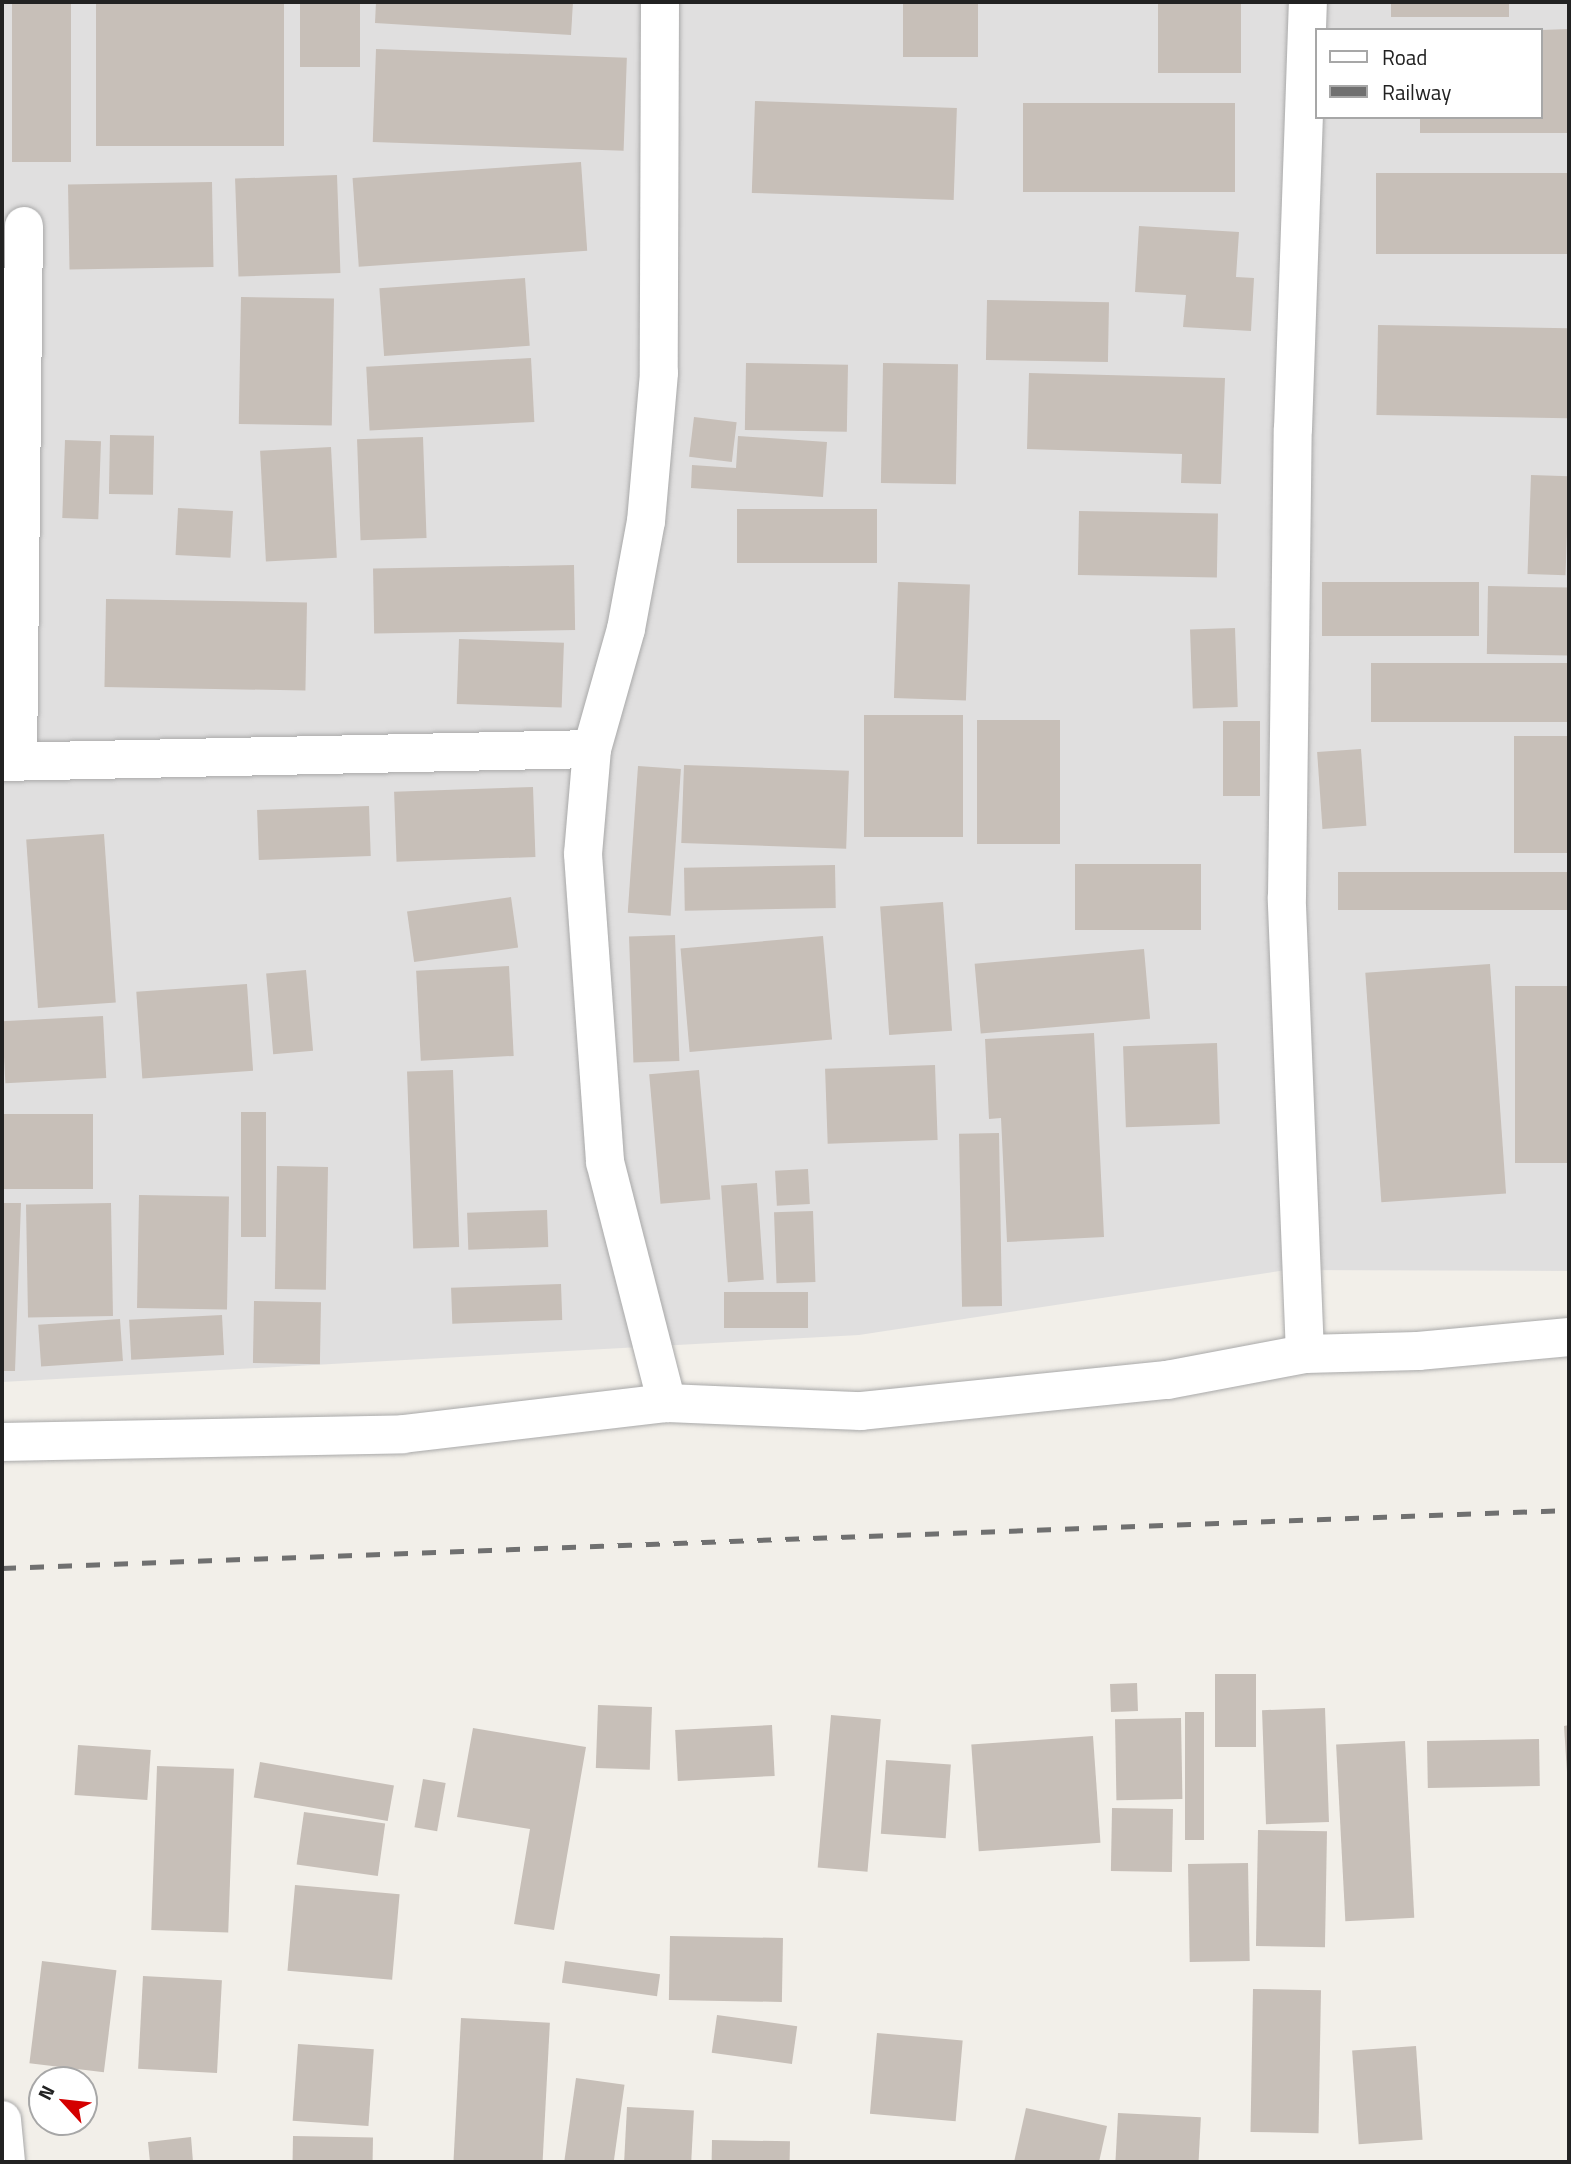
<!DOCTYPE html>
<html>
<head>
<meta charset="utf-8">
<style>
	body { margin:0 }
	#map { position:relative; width:1571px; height:2164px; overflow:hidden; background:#f2efe9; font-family:"Titillium Web",sans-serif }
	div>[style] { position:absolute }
	.residential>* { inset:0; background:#e0dfdf }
	.building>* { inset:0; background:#c7bfb8; transform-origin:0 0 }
	.roads { filter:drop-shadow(0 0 2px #a9a9a9) drop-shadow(0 0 2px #a9a9a9) }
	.minor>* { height:38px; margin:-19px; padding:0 19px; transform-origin:19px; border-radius:19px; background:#fff }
	.rail>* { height:5px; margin-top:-2.5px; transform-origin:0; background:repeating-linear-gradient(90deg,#707070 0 14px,transparent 0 28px) }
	span { translate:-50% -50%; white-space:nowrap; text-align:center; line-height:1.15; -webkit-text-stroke:5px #fff; paint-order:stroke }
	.frame { position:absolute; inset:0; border:4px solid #222; pointer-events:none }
	.legend { position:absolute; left:1315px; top:28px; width:228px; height:91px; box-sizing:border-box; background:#fff; border:2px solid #a7a7a7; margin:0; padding:9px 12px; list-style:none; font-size:21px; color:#222 }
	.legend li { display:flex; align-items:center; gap:14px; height:35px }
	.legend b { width:35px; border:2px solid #a7a7a7 }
	.north { position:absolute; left:28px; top:2066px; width:70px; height:70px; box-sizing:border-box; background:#fff; border:2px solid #a7a7a7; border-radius:50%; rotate:297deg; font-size:19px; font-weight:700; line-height:28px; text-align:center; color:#222 }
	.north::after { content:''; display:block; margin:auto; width:24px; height:32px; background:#d40000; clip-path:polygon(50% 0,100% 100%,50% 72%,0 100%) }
</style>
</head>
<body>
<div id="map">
	<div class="residential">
		<i style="clip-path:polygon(evenodd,2px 2px,1569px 2px,1569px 1271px,1286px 1270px,859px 1335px,2px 1382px,2px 2px,1317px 30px,1541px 30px,1541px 117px,1317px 117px,1317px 30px)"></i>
	</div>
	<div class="building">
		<i style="left:12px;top:2px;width:59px;height:160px"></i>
		<i style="left:96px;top:2px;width:188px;height:144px"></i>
		<i style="left:300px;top:2px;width:60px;height:65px"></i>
		<i style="clip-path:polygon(376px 2px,573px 2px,571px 35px,375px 23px)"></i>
		<i style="left:903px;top:2px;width:75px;height:55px"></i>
		<i style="left:1158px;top:2px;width:83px;height:71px"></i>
		<i style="left:1391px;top:2px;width:118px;height:15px"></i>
		<i style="clip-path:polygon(1569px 29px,1569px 133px,1420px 133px,1420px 117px,1541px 117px,1541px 30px)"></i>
		<i style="left:376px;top:49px;width:251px;height:93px;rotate:2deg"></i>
		<i style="left:755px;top:101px;width:202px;height:92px;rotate:2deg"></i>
		<i style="left:1023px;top:103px;width:212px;height:89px"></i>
		<i style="left:581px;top:162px;width:89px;height:229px;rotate:86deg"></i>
		<i style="left:1569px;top:173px;width:81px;height:193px;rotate:90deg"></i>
		<i style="left:337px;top:175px;width:98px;height:102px;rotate:88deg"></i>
		<i style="left:212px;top:182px;width:85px;height:144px;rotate:89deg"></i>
		<i style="clip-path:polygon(1139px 226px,1239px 232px,1236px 277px,1254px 278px,1251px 331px,1183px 327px,1186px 295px,1135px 292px)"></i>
		<i style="left:525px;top:278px;width:68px;height:146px;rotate:86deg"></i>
		<i style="left:241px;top:297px;width:93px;height:127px;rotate:1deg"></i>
		<i style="left:987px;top:300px;width:122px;height:60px;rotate:1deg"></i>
		<i style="left:1378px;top:325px;width:191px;height:90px;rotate:1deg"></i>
		<i style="left:531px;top:358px;width:64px;height:165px;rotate:87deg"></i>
		<i style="left:746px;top:363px;width:102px;height:67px;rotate:1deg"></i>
		<i style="left:883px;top:363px;width:75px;height:120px;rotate:1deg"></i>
		<i style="clip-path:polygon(1029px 373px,1225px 378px,1221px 484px,1181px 483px,1182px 454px,1027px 449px)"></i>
		<i style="left:694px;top:417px;width:43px;height:40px;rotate:7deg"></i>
		<i style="left:110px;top:435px;width:44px;height:59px;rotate:1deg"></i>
		<i style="clip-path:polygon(738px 436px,827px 442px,823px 497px,691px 488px,692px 465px,736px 468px)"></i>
		<i style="left:423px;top:437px;width:101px;height:66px;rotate:88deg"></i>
		<i style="left:65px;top:440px;width:36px;height:78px;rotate:2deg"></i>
		<i style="left:331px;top:447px;width:111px;height:71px;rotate:87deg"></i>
		<i style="left:1531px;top:475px;width:38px;height:99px;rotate:2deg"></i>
		<i style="left:178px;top:508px;width:55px;height:47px;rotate:3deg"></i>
		<i style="left:737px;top:509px;width:140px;height:54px"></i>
		<i style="left:1079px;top:511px;width:139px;height:64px;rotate:1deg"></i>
		<i style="left:574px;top:565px;width:65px;height:201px;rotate:89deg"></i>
		<i style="left:898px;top:582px;width:72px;height:116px;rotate:2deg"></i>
		<i style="left:1322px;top:582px;width:157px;height:54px"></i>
		<i style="left:1488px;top:586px;width:81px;height:68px;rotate:1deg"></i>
		<i style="left:106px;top:599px;width:201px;height:88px;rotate:1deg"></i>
		<i style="left:1235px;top:628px;width:79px;height:45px;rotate:88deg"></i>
		<i style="left:459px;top:639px;width:105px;height:65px;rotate:2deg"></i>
		<i style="left:1371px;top:663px;width:198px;height:59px"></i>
		<i style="left:963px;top:715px;width:122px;height:99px;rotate:90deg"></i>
		<i style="left:977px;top:720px;width:83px;height:124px"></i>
		<i style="left:1223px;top:721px;width:37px;height:75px"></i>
		<i style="left:1569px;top:736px;width:117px;height:55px;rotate:90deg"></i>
		<i style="left:1361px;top:749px;width:77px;height:44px;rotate:86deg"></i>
		<i style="left:684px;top:765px;width:165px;height:78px;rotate:2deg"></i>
		<i style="left:638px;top:766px;width:43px;height:147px;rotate:4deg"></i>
		<i style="left:533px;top:787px;width:70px;height:139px;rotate:88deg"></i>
		<i style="left:369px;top:806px;width:50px;height:112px;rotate:88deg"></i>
		<i style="left:104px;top:834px;width:169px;height:78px;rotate:86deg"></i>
		<i style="left:1075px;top:864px;width:126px;height:66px"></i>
		<i style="left:835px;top:865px;width:43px;height:151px;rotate:89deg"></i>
		<i style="left:1569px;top:872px;width:38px;height:231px;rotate:90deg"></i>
		<i style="left:511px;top:897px;width:51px;height:105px;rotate:82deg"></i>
		<i style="left:943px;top:902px;width:129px;height:63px;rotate:86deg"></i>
		<i style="left:675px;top:935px;width:126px;height:46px;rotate:88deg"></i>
		<i style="left:823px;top:936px;width:104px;height:143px;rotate:85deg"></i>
		<i style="left:1144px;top:949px;width:70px;height:170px;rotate:85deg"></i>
		<i style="left:1490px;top:964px;width:230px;height:125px;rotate:86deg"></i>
		<i style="left:509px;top:966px;width:90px;height:93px;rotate:87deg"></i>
		<i style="left:306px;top:970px;width:81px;height:40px;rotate:85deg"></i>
		<i style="left:247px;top:984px;width:87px;height:111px;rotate:86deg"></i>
		<i style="left:1569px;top:986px;width:177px;height:54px;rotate:90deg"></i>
		<i style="left:103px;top:1016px;width:62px;height:101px;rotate:87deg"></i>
		<i style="clip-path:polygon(1094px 1033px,1104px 1237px,1007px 1242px,1001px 1118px,989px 1119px,985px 1039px)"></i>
		<i style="left:1217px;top:1043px;width:81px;height:94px;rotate:88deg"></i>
		<i style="left:935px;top:1065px;width:75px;height:110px;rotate:88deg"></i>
		<i style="left:453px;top:1070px;width:177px;height:46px;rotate:88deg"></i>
		<i style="left:699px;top:1070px;width:130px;height:50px;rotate:85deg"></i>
		<i style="left:241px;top:1112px;width:25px;height:125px"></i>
		<i style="left:93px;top:1114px;width:75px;height:91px;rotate:90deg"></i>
		<i style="left:999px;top:1133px;width:173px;height:40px;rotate:89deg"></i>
		<i style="left:277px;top:1166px;width:51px;height:123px;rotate:1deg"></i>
		<i style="left:808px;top:1169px;width:35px;height:33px;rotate:87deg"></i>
		<i style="left:757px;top:1183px;width:97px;height:36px;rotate:86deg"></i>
		<i style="left:139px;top:1195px;width:90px;height:113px;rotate:1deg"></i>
		<i style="clip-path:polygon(2px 1203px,21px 1203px,15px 1371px,2px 1371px)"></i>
		<i style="left:111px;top:1203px;width:113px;height:85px;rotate:89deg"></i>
		<i style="left:547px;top:1210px;width:37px;height:80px;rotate:88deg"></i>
		<i style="left:813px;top:1211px;width:71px;height:39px;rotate:88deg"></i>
		<i style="left:561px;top:1284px;width:36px;height:110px;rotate:88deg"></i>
		<i style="left:724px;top:1292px;width:84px;height:36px"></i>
		<i style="left:254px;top:1301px;width:67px;height:62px;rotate:1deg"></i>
		<i style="left:222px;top:1315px;width:40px;height:93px;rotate:87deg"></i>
		<i style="left:120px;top:1319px;width:42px;height:82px;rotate:86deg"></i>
		<i style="left:1256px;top:1674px;width:73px;height:41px;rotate:90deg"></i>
		<i style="left:1137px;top:1683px;width:28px;height:27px;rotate:88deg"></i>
		<i style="left:598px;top:1705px;width:54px;height:63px;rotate:2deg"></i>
		<i style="left:1325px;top:1708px;width:114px;height:63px;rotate:88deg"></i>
		<i style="left:1204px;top:1712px;width:128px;height:19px;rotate:90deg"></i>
		<i style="left:831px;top:1715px;width:50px;height:153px;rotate:5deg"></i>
		<i style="left:1181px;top:1718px;width:81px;height:66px;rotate:89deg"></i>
		<i style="left:772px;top:1725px;width:51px;height:97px;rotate:87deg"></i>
		<i style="clip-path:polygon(1569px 1725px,1569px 1772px,1567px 1772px,1564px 1726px)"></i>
		<i style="clip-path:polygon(473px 1728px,586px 1747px,554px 1930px,514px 1924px,530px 1829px,457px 1817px)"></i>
		<i style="left:1093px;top:1736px;width:107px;height:122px;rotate:86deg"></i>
		<i style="left:1539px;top:1739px;width:47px;height:112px;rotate:89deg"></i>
		<i style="left:1405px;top:1741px;width:177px;height:69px;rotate:87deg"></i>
		<i style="left:78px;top:1745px;width:73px;height:50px;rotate:4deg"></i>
		<i style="left:886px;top:1760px;width:65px;height:74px;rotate:4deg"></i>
		<i style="left:260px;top:1762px;width:136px;height:36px;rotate:10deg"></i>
		<i style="left:157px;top:1766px;width:77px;height:164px;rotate:2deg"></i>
		<i style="left:423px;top:1779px;width:23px;height:49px;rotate:10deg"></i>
		<i style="left:1112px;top:1808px;width:61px;height:63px;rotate:1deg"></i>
		<i style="left:304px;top:1812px;width:82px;height:53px;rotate:8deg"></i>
		<i style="left:1258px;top:1830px;width:69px;height:116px;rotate:1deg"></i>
		<i style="left:1248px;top:1863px;width:98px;height:60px;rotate:89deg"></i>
		<i style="left:295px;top:1885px;width:105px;height:86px;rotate:5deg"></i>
		<i style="left:670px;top:1936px;width:113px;height:64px;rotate:1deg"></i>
		<i style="left:42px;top:1961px;width:75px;height:103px;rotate:7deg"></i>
		<i style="left:565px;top:1961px;width:96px;height:22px;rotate:8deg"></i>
		<i style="left:143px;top:1976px;width:79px;height:93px;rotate:3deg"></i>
		<i style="left:1253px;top:1989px;width:68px;height:143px;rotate:1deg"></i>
		<i style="left:717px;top:2015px;width:81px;height:38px;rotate:8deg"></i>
		<i style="left:461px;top:2018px;width:89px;height:144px;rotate:3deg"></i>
		<i style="left:877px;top:2033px;width:86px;height:81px;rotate:5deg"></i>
		<i style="left:298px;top:2044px;width:76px;height:77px;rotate:4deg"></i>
		<i style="left:1416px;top:2046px;width:94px;height:64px;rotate:86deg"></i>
		<i style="left:576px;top:2078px;width:49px;height:85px;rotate:8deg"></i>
		<i style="left:627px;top:2107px;width:67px;height:55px;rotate:3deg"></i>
		<i style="clip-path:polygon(1026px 2108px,1107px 2126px,1099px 2162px,1014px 2162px)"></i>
		<i style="left:1118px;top:2113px;width:83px;height:49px;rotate:3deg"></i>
		<i style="left:293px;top:2136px;width:80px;height:26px;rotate:1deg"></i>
		<i style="clip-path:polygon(191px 2137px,193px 2162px,150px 2162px,148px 2142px)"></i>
		<i style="left:712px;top:2140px;width:78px;height:22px;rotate:1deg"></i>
	</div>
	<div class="roads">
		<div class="minor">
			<i style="left:660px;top:2px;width:371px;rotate:90.2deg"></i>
			<i style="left:659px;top:373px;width:149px;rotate:95deg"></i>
			<i style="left:646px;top:521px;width:110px;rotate:100.5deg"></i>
			<i style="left:626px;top:629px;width:125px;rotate:105.8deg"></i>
			<i style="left:592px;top:749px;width:105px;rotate:94.9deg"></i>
			<i style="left:583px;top:854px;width:309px;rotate:85.9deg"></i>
			<i style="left:605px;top:1162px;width:249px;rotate:75.6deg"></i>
			<i style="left:2px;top:762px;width:590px;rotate:-1.26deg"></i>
			<i style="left:18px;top:762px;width:536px;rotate:-89.36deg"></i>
			<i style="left:1305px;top:1354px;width:457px;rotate:-92.3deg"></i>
			<i style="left:1287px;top:897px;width:468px;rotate:-89.3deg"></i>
			<i style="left:1293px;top:429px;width:427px;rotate:-88deg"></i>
			<i style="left:2px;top:1442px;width:401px;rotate:-1.1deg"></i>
			<i style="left:403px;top:1434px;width:266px;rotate:-6.7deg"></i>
			<i style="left:667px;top:1403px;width:194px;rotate:2.4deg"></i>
			<i style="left:861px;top:1411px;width:308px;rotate:-5.8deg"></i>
			<i style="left:1167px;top:1380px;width:140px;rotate:-10.7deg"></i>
			<i style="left:1305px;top:1354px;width:113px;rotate:-1.5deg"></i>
			<i style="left:1418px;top:1351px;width:152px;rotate:-5.3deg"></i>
			<i style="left:2px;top:2120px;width:42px;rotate:84.6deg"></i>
		</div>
	</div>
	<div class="rail">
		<i style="left:2px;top:1568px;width:1568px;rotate:-2.12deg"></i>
	</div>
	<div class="frame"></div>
	<ul class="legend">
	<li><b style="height:9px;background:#fff"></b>Road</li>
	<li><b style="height:9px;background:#707070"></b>Railway</li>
	</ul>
	<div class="north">N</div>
</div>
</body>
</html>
